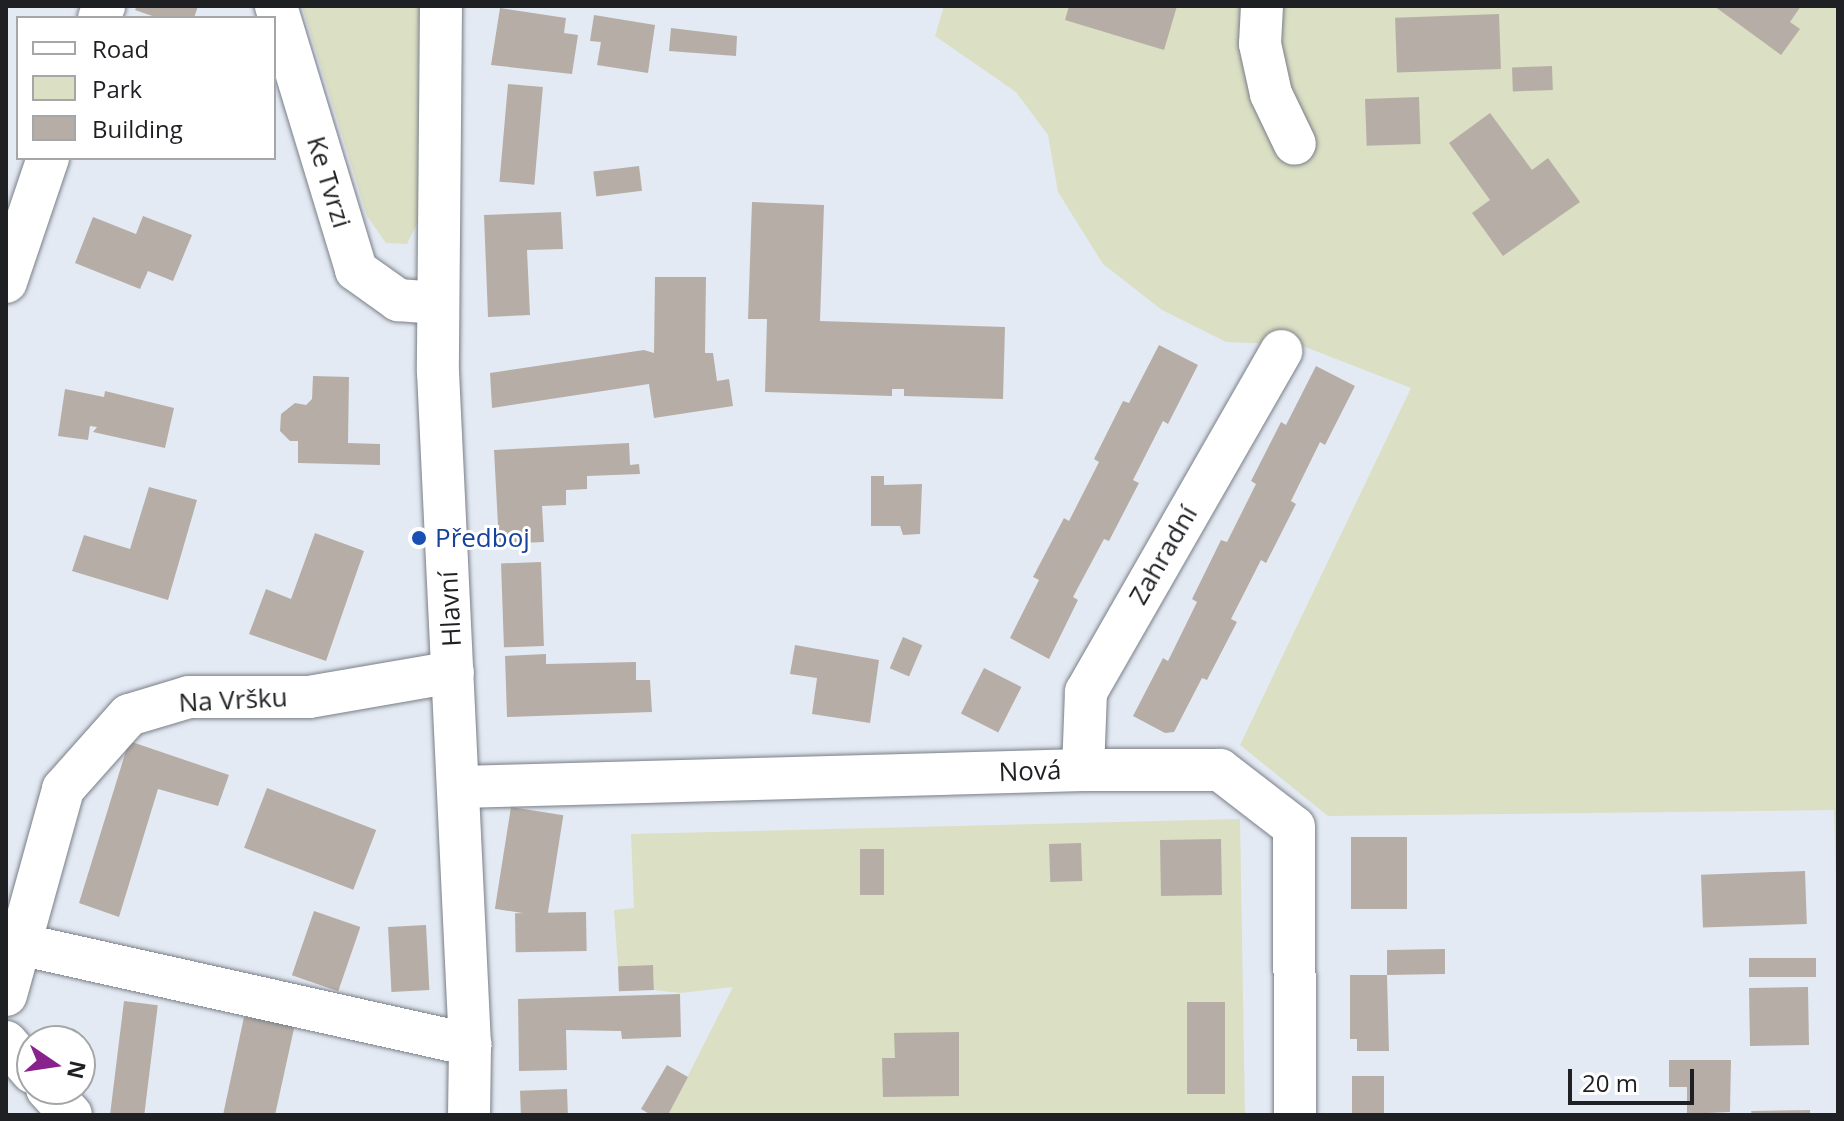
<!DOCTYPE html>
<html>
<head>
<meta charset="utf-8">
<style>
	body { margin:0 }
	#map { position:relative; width:1844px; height:1121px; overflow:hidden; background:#e4eaf3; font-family:"Open Sans",sans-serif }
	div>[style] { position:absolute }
	.green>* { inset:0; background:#dbdfc3 }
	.building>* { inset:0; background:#b6aea6; transform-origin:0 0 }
	.roads { filter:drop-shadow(0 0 2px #797f87) drop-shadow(0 0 2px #797f87) }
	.minor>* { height:42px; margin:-21px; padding:0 21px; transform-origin:21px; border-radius:21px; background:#fff }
	.dots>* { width:22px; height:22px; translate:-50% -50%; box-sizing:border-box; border:4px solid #fff; border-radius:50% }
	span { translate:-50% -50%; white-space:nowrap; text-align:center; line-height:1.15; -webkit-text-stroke:6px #fff; paint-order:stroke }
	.street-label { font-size:26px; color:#1e2023 }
	.transit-label { font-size:26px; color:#164399 }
	.left { translate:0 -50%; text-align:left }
	.frame { position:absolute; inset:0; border:8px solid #1e2023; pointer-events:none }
	.legend { position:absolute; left:16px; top:16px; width:260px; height:144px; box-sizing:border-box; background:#fff; border:2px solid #a5a6a7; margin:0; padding:10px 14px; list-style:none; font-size:24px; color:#1e2023 }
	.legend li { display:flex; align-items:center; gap:16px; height:40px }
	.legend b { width:40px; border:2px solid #a5a6a7 }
	.north { position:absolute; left:16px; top:1025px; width:80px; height:80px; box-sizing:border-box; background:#fff; border:2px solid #a5a6a7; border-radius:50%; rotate:103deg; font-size:22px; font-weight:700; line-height:32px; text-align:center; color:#1e2023 }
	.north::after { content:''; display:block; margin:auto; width:28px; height:36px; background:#87238b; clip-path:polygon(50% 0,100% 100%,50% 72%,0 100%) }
	.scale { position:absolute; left:1568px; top:1069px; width:126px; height:36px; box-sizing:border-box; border:4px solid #1e2023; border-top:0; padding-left:10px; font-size:24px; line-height:28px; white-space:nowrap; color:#1e2023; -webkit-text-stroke:6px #fff; paint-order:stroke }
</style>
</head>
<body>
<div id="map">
	<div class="green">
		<i style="clip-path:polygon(302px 6px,419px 6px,418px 222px,407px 244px,386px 243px,367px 216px)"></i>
		<i style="clip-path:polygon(944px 6px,1838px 6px,1838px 942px,1834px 810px,1328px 816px,1240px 745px,1411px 388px,1300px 345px,1226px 342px,1162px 310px,1103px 264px,1058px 192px,1048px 135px,1016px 92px,935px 36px)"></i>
		<i style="clip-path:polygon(1240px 819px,1245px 1115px,668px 1115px,733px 987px,680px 993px,654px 990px,653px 965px,618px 966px,614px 910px,634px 908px,631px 834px)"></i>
	</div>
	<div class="building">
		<i style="clip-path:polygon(137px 6px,198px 6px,194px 18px,158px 18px,135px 10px)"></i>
		<i style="clip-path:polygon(1069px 6px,1177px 6px,1164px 50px,1065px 20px)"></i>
		<i style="clip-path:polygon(1714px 6px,1801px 6px,1790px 22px,1800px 29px,1781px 55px)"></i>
		<i style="clip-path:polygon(500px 8px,566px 18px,564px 33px,578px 35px,572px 74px,491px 65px)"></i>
		<i style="left:1499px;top:14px;width:55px;height:104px;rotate:88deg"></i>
		<i style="clip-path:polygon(594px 15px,655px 25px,648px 73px,597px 65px,601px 42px,590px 41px)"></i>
		<i style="clip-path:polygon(671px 28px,737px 36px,736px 56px,669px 51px)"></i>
		<i style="left:1552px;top:66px;width:24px;height:40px;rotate:88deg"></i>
		<i style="left:508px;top:84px;width:35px;height:98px;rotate:5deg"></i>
		<i style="left:1419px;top:97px;width:47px;height:54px;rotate:88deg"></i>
		<i style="clip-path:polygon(1490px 113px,1532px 170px,1548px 158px,1580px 202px,1503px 256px,1472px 213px,1490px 200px,1449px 143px)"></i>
		<i style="left:639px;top:166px;width:25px;height:46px;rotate:83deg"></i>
		<i style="clip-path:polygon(752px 202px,824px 205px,820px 321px,1005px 327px,1003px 399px,904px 396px,904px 389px,892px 389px,892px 396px,765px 392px,767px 319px,748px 319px)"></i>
		<i style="clip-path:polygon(561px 212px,563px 249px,527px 250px,530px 315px,488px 317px,484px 215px)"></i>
		<i style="clip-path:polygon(143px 216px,192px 235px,173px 281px,148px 271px,140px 289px,75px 263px,93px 217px,136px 234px)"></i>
		<i style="clip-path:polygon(655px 277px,706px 277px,705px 353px,713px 353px,717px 381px,729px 379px,733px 406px,654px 418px,649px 384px,492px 408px,490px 373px,644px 350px,654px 353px)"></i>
		<i style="clip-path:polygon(1159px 345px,1198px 365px,1168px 424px,1163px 421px,1133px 480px,1139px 483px,1109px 541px,1104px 539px,1073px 597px,1078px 600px,1049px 659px,1010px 638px,1039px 580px,1033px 577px,1064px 518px,1069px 521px,1099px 462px,1094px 459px,1123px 401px,1129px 403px)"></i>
		<i style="clip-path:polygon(1316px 366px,1355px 386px,1325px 445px,1320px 442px,1291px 501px,1296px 504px,1266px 563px,1261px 560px,1231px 619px,1237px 622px,1207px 680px,1202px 678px,1174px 732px,1165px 733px,1133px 716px,1163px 658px,1168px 661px,1197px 602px,1192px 599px,1221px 540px,1227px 542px,1256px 484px,1251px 481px,1281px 422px,1286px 425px)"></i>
		<i style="clip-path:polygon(313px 376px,349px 377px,348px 443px,380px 444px,380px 465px,298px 463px,298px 441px,290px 441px,280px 431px,281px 414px,295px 403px,306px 405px,312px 399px)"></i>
		<i style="clip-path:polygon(65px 389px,104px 397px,105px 391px,174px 408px,165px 448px,93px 432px,97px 427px,90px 426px,88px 440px,58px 436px)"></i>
		<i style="clip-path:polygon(629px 443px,630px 465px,639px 464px,640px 474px,587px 476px,587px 489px,566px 490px,566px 505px,542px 506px,544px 542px,499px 544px,494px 450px)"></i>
		<i style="clip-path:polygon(871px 476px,884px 476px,884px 485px,922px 484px,920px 534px,903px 535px,900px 526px,871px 526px)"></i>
		<i style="clip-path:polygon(149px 487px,197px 500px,168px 600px,72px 571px,84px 535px,130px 549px)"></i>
		<i style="clip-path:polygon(315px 533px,364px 551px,326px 661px,249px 634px,266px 589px,291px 599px)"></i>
		<i style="left:541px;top:562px;width:84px;height:40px;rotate:88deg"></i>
		<i style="left:903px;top:637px;width:21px;height:34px;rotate:23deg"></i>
		<i style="clip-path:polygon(795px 645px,879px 660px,870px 723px,812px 714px,817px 678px,790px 674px)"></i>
		<i style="clip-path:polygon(546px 654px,546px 664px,636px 662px,636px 680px,650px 680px,652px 712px,507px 717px,505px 656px)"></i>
		<i style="left:984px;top:668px;width:42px;height:51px;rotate:27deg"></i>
		<i style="clip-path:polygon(129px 741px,229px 775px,218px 806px,158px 789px,119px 917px,79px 903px)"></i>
		<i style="left:267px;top:788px;width:117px;height:64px;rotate:21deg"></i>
		<i style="left:511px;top:807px;width:53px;height:103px;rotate:9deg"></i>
		<i style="left:1351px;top:837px;width:56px;height:72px"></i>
		<i style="left:1221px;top:839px;width:56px;height:61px;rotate:89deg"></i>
		<i style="left:1081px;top:843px;width:38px;height:32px;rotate:88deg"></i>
		<i style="left:884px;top:849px;width:46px;height:24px;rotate:90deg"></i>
		<i style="left:1805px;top:871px;width:53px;height:104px;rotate:88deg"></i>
		<i style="left:314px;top:911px;width:49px;height:68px;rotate:19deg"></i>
		<i style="left:586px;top:912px;width:39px;height:71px;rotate:89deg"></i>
		<i style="left:426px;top:925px;width:65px;height:38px;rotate:87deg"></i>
		<i style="clip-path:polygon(1445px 949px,1445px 974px,1387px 975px,1389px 1051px,1357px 1051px,1357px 1039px,1350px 1039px,1350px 975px,1387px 975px,1387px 950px)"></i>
		<i style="left:1816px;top:958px;width:19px;height:67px;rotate:90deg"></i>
		<i style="left:653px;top:965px;width:25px;height:35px;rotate:88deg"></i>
		<i style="left:1808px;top:987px;width:58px;height:59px;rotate:89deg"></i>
		<i style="clip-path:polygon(680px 994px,681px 1037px,622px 1039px,621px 1031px,566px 1030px,567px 1070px,519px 1071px,518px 999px)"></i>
		<i style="left:124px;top:1001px;width:34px;height:115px;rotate:7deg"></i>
		<i style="left:1187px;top:1002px;width:38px;height:92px"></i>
		<i style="clip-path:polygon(244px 1017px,295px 1024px,275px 1115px,223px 1115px)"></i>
		<i style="clip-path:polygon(959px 1032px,959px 1096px,883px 1097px,882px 1058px,895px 1058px,894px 1033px)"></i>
		<i style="clip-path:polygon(1669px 1060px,1731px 1060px,1730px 1112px,1687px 1114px,1687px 1087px,1669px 1087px)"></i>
		<i style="clip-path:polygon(667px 1065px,688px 1077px,668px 1115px,651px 1115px,641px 1109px)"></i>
		<i style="left:1384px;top:1076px;width:39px;height:32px;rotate:90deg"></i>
		<i style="left:567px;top:1089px;width:26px;height:47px;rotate:88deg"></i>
		<i style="clip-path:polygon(1810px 1110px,1810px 1115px,1752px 1115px,1751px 1111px)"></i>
	</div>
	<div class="roads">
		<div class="minor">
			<i style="left:276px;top:6px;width:276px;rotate:73.1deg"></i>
			<i style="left:356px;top:270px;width:52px;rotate:35.5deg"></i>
			<i style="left:398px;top:300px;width:40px;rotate:4.3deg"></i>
			<i style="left:441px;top:6px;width:366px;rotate:90.5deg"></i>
			<i style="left:438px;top:372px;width:674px;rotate:87.28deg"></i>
			<i style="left:470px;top:1045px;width:70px;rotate:90.8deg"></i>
			<i style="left:1262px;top:6px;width:38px;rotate:93deg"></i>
			<i style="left:1260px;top:44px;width:51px;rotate:77.6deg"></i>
			<i style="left:1271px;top:94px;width:55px;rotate:64.4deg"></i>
			<i style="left:99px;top:18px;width:13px;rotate:-67deg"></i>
			<i style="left:6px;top:282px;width:131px;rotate:-71.3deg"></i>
			<i style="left:1083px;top:770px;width:78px;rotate:-87.8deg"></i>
			<i style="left:1086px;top:692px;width:393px;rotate:-60.2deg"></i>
			<i style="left:460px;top:787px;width:623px;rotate:-1.56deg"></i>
			<i style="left:1083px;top:770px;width:137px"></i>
			<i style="left:1220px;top:770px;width:93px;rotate:37.6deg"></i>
			<i style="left:1294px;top:827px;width:288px;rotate:89.8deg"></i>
			<i style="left:6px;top:941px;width:476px;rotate:12.6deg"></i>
			<i style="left:6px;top:995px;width:214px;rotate:-74.5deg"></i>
			<i style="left:63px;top:789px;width:99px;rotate:-48.3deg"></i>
			<i style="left:129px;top:715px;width:63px;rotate:-16.7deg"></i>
			<i style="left:189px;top:697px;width:120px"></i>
			<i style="left:309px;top:697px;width:146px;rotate:-9.8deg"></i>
			<i style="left:6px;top:1042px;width:40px;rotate:49deg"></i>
			<i style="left:47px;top:1089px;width:35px;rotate:47deg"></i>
		</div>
	</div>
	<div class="dots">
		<i style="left:419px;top:538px;background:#1a4fb4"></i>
	</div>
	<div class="street-label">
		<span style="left:329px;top:182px;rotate:73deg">Ke Tvrzi</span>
		<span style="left:1163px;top:555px;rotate:-60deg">Zahradní</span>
		<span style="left:450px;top:609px;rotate:-93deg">Hlavní</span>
		<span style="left:233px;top:700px;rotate:-3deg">Na Vršku</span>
		<span style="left:1030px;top:771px;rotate:-2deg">Nová</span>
	</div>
	<div class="transit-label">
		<span class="left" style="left:435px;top:538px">Předboj</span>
	</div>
	<div class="frame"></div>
	<ul class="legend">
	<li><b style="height:10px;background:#fff"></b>Road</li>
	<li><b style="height:22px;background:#dbdfc3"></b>Park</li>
	<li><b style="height:22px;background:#b6aea6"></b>Building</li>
	</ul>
	<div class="north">N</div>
	<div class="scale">20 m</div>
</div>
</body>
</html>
